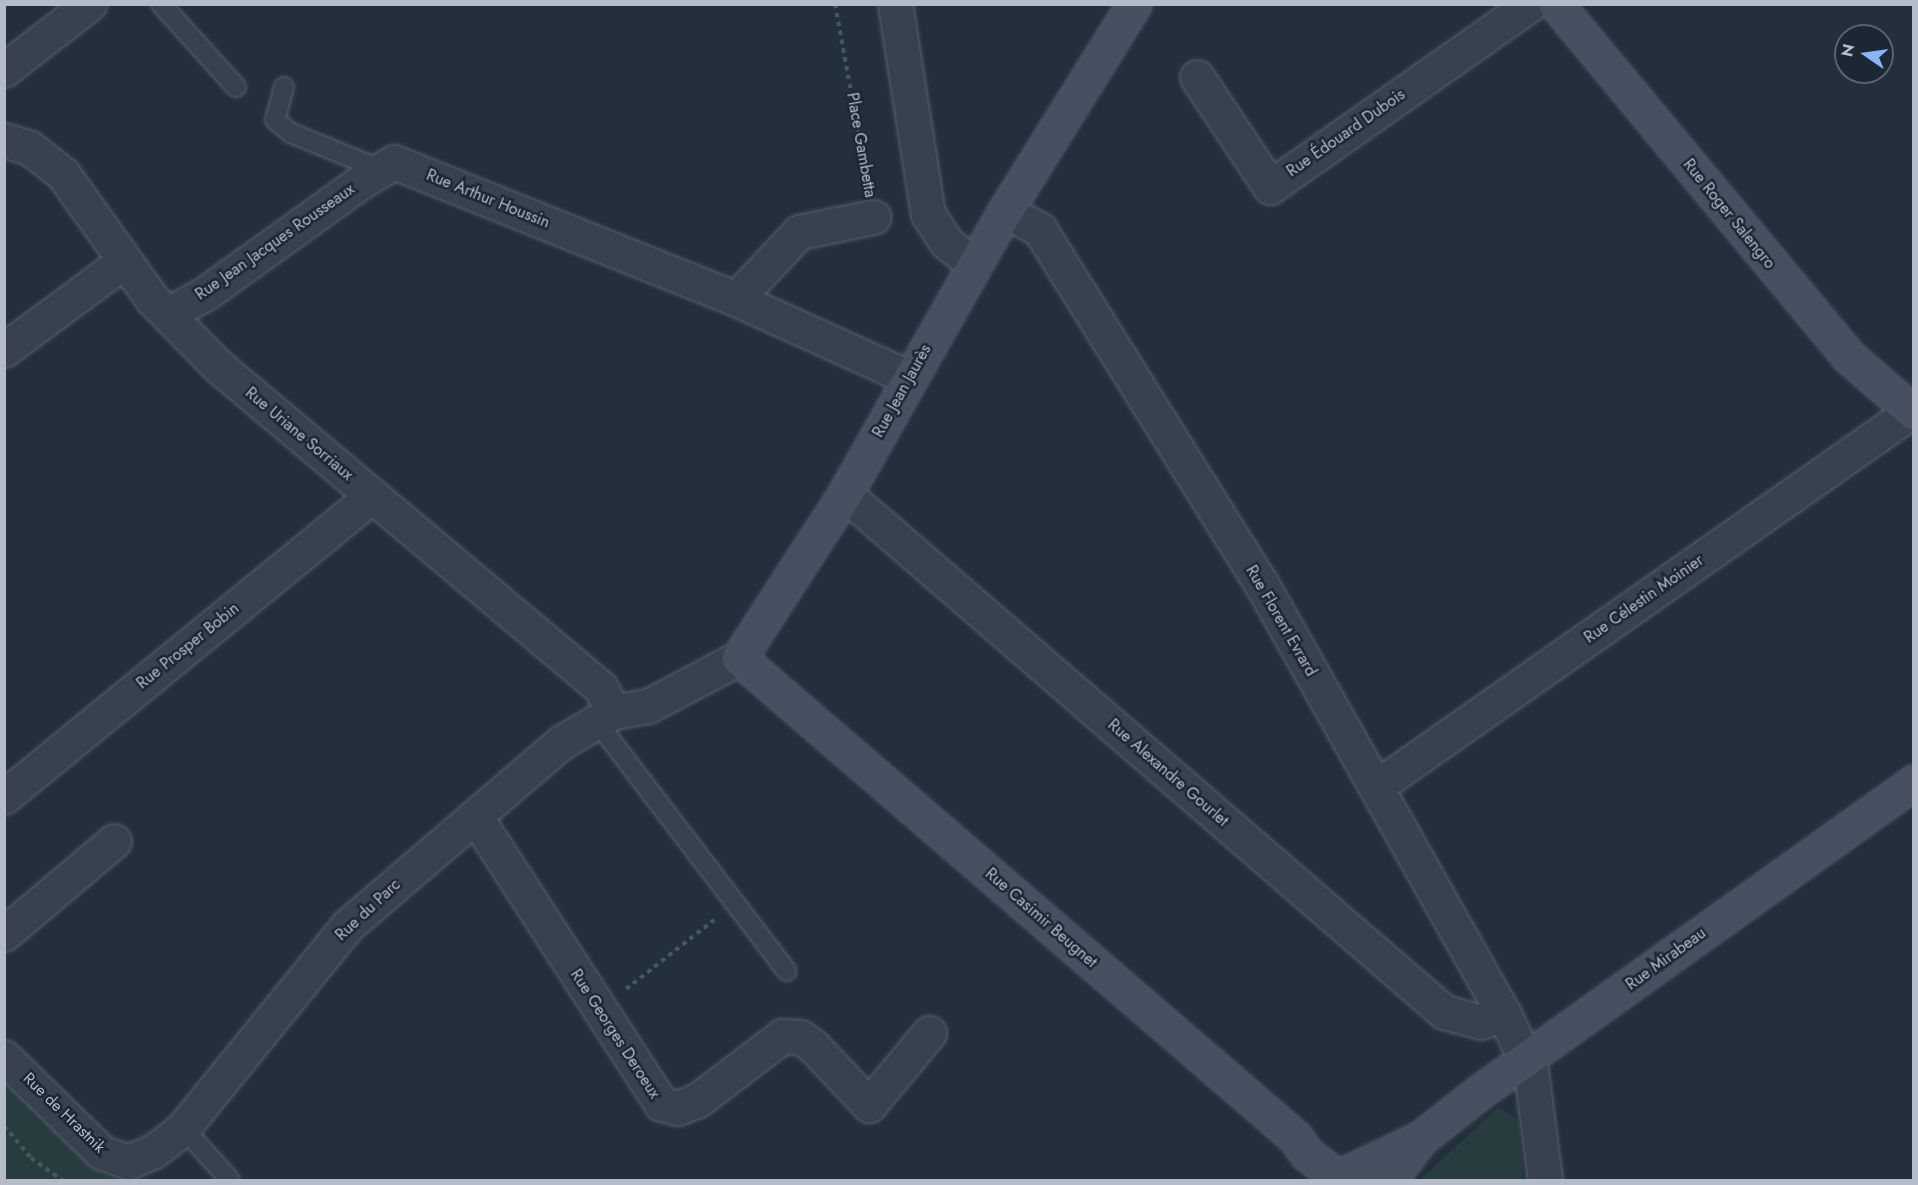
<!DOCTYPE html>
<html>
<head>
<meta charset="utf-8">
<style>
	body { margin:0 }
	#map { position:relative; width:1918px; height:1185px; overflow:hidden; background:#242f3e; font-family:Jost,sans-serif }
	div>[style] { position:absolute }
	.green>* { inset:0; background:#263c3f }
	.path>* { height:4px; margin-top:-2px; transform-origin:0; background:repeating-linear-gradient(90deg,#44595c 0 4.5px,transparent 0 9px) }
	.roads { filter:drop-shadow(0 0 2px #565f6c) drop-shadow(0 0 2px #565f6c) }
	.lane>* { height:18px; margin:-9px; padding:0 9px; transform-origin:9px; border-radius:9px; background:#38414e }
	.street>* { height:33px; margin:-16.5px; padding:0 16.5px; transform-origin:16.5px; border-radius:16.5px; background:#38414e }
	.secondary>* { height:33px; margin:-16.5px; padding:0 16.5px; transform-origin:16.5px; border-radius:16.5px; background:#465061 }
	span { translate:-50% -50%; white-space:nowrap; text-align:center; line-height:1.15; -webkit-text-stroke:5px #1d2633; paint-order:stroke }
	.street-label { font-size:16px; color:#b4bcc9 }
	.frame { position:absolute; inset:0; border:6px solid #b4bcc9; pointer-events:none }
	.north { position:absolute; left:1834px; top:24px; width:60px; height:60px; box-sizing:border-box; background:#1d2633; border:2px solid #59626f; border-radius:50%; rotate:283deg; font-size:16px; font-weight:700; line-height:24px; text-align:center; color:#b4bcc9 }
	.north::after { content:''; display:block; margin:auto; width:21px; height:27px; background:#8ab4f8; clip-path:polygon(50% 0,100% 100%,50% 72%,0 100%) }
</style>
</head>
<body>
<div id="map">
	<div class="green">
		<i style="clip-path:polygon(4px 1078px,101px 1172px,117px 1180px,5px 1180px)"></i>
		<i style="clip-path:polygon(1498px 1107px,1518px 1120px,1524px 1180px,1420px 1180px)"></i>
	</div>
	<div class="path">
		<i style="left:835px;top:4px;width:183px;rotate:79.6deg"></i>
		<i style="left:626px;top:989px;width:112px;rotate:-38.1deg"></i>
		<i style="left:4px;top:1126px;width:42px;rotate:49.8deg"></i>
		<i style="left:31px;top:1158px;width:38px;rotate:35deg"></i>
	</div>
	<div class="roads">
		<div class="lane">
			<i style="left:161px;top:4px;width:112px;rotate:47.9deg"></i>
			<i style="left:284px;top:87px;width:34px;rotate:105deg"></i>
			<i style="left:275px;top:120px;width:21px;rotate:39deg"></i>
			<i style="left:291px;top:133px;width:95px;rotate:22.2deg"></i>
			<i style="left:597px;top:722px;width:313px;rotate:52.7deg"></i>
			<i style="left:183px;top:1128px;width:70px;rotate:47.9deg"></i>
		</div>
		<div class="street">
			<i style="left:895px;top:4px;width:213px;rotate:81.1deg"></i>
			<i style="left:928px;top:214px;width:33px;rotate:57deg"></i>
			<i style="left:946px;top:242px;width:36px;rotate:39deg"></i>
			<i style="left:4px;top:70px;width:108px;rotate:-37.8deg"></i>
			<i style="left:1197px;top:77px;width:132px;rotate:56.4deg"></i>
			<i style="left:1270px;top:187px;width:318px;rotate:-35.1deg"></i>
			<i style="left:4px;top:140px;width:27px;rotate:17deg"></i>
			<i style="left:30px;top:148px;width:42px;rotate:38.2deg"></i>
			<i style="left:63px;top:174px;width:153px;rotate:54.5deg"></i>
			<i style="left:152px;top:299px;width:94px;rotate:45.4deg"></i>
			<i style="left:218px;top:366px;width:500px;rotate:40.05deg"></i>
			<i style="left:601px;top:688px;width:27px;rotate:63deg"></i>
			<i style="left:1005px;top:211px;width:40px;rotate:28deg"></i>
			<i style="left:1040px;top:230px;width:419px;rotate:58deg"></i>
			<i style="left:1262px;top:585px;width:493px;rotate:60.6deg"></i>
			<i style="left:1504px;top:1014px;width:63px;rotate:64.7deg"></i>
			<i style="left:1531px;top:1071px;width:110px;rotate:82.7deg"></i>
			<i style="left:736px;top:299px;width:92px;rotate:-46.8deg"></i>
			<i style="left:799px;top:232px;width:76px;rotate:-11.5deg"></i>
			<i style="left:170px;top:313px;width:41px;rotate:-29.1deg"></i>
			<i style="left:206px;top:293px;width:188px;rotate:-35.7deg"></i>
			<i style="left:359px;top:183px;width:41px;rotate:-31deg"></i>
			<i style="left:394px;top:162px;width:368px;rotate:21.8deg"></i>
			<i style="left:736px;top:299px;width:191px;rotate:24.4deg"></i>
			<i style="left:4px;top:350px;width:148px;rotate:-36.5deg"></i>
			<i style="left:845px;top:494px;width:792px;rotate:40.85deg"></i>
			<i style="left:1444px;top:1012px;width:38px;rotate:15deg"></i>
			<i style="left:1481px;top:1022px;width:24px;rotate:-19deg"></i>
			<i style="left:1376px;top:787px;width:655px;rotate:-35.05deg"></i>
			<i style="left:4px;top:797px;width:475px;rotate:-39.3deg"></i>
			<i style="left:475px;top:816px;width:343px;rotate:57.1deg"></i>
			<i style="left:661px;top:1104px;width:17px;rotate:13deg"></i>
			<i style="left:678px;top:1108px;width:22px;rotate:-22deg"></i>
			<i style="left:698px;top:1100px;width:106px;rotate:-37.3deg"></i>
			<i style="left:782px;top:1036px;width:18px;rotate:3deg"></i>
			<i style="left:800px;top:1037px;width:14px;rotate:34deg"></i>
			<i style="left:812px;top:1045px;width:83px;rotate:46.5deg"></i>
			<i style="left:869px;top:1105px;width:94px;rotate:-50.2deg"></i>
			<i style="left:4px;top:934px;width:144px;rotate:-40.2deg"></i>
			<i style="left:4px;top:1057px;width:136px;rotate:44.4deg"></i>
			<i style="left:101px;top:1152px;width:29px;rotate:20deg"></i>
			<i style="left:128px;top:1162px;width:28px;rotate:-23deg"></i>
			<i style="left:154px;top:1151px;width:37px;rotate:-38deg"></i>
			<i style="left:183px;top:1128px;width:260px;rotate:-50.9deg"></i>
			<i style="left:347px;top:926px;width:283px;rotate:-40.6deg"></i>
			<i style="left:562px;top:742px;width:59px;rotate:-30.5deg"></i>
			<i style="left:613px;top:712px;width:36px;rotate:-10deg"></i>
			<i style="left:648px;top:706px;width:103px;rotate:-27.8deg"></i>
		</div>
		<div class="secondary">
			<i style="left:1134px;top:4px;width:244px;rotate:121.9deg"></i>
			<i style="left:1005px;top:211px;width:325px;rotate:119.5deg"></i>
			<i style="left:845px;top:494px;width:195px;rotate:122.9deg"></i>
			<i style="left:739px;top:658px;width:734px;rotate:40.75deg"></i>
			<i style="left:1295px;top:1137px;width:21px;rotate:55deg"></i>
			<i style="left:1307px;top:1154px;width:38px;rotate:37deg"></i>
			<i style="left:1556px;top:4px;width:459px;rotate:50.3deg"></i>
			<i style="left:1849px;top:357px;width:86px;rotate:40.7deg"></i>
			<i style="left:1333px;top:1180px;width:95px;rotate:-25.5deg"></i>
			<i style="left:1389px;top:1180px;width:53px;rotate:-52.7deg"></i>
			<i style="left:1421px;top:1138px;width:76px;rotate:-38.1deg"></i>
			<i style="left:1481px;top:1091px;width:532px;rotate:-35.51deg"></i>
		</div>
	</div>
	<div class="street-label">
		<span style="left:1346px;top:133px;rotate:-35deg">Rue Édouard Dubois</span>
		<span style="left:861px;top:145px;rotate:80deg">Place Gambetta</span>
		<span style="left:488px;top:199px;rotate:22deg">Rue Arthur Houssin</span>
		<span style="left:1729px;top:214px;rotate:51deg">Rue Roger Salengro</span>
		<span style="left:275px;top:242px;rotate:-35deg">Rue Jean Jacques Rousseaux</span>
		<span style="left:902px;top:391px;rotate:-61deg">Rue Jean Jaurès</span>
		<span style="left:299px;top:434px;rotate:40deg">Rue Uriane Sorriaux</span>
		<span style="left:1644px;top:599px;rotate:-35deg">Rue Célestin Moinier</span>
		<span style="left:1281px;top:621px;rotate:60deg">Rue Florent Evrard</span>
		<span style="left:188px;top:646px;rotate:-39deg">Rue Prosper Bobin</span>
		<span style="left:1168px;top:773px;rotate:41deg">Rue Alexandre Gourlet</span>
		<span style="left:368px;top:910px;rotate:-43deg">Rue du Parc</span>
		<span style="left:1041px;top:918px;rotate:41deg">Rue Casimir Beugnet</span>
		<span style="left:1666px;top:959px;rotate:-36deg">Rue Mirabeau</span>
		<span style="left:615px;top:1034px;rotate:57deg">Rue Georges Deroeux</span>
		<span style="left:64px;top:1113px;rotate:44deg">Rue de Hrastnik</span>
	</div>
	<div class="frame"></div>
	<div class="north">N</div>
</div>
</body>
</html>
